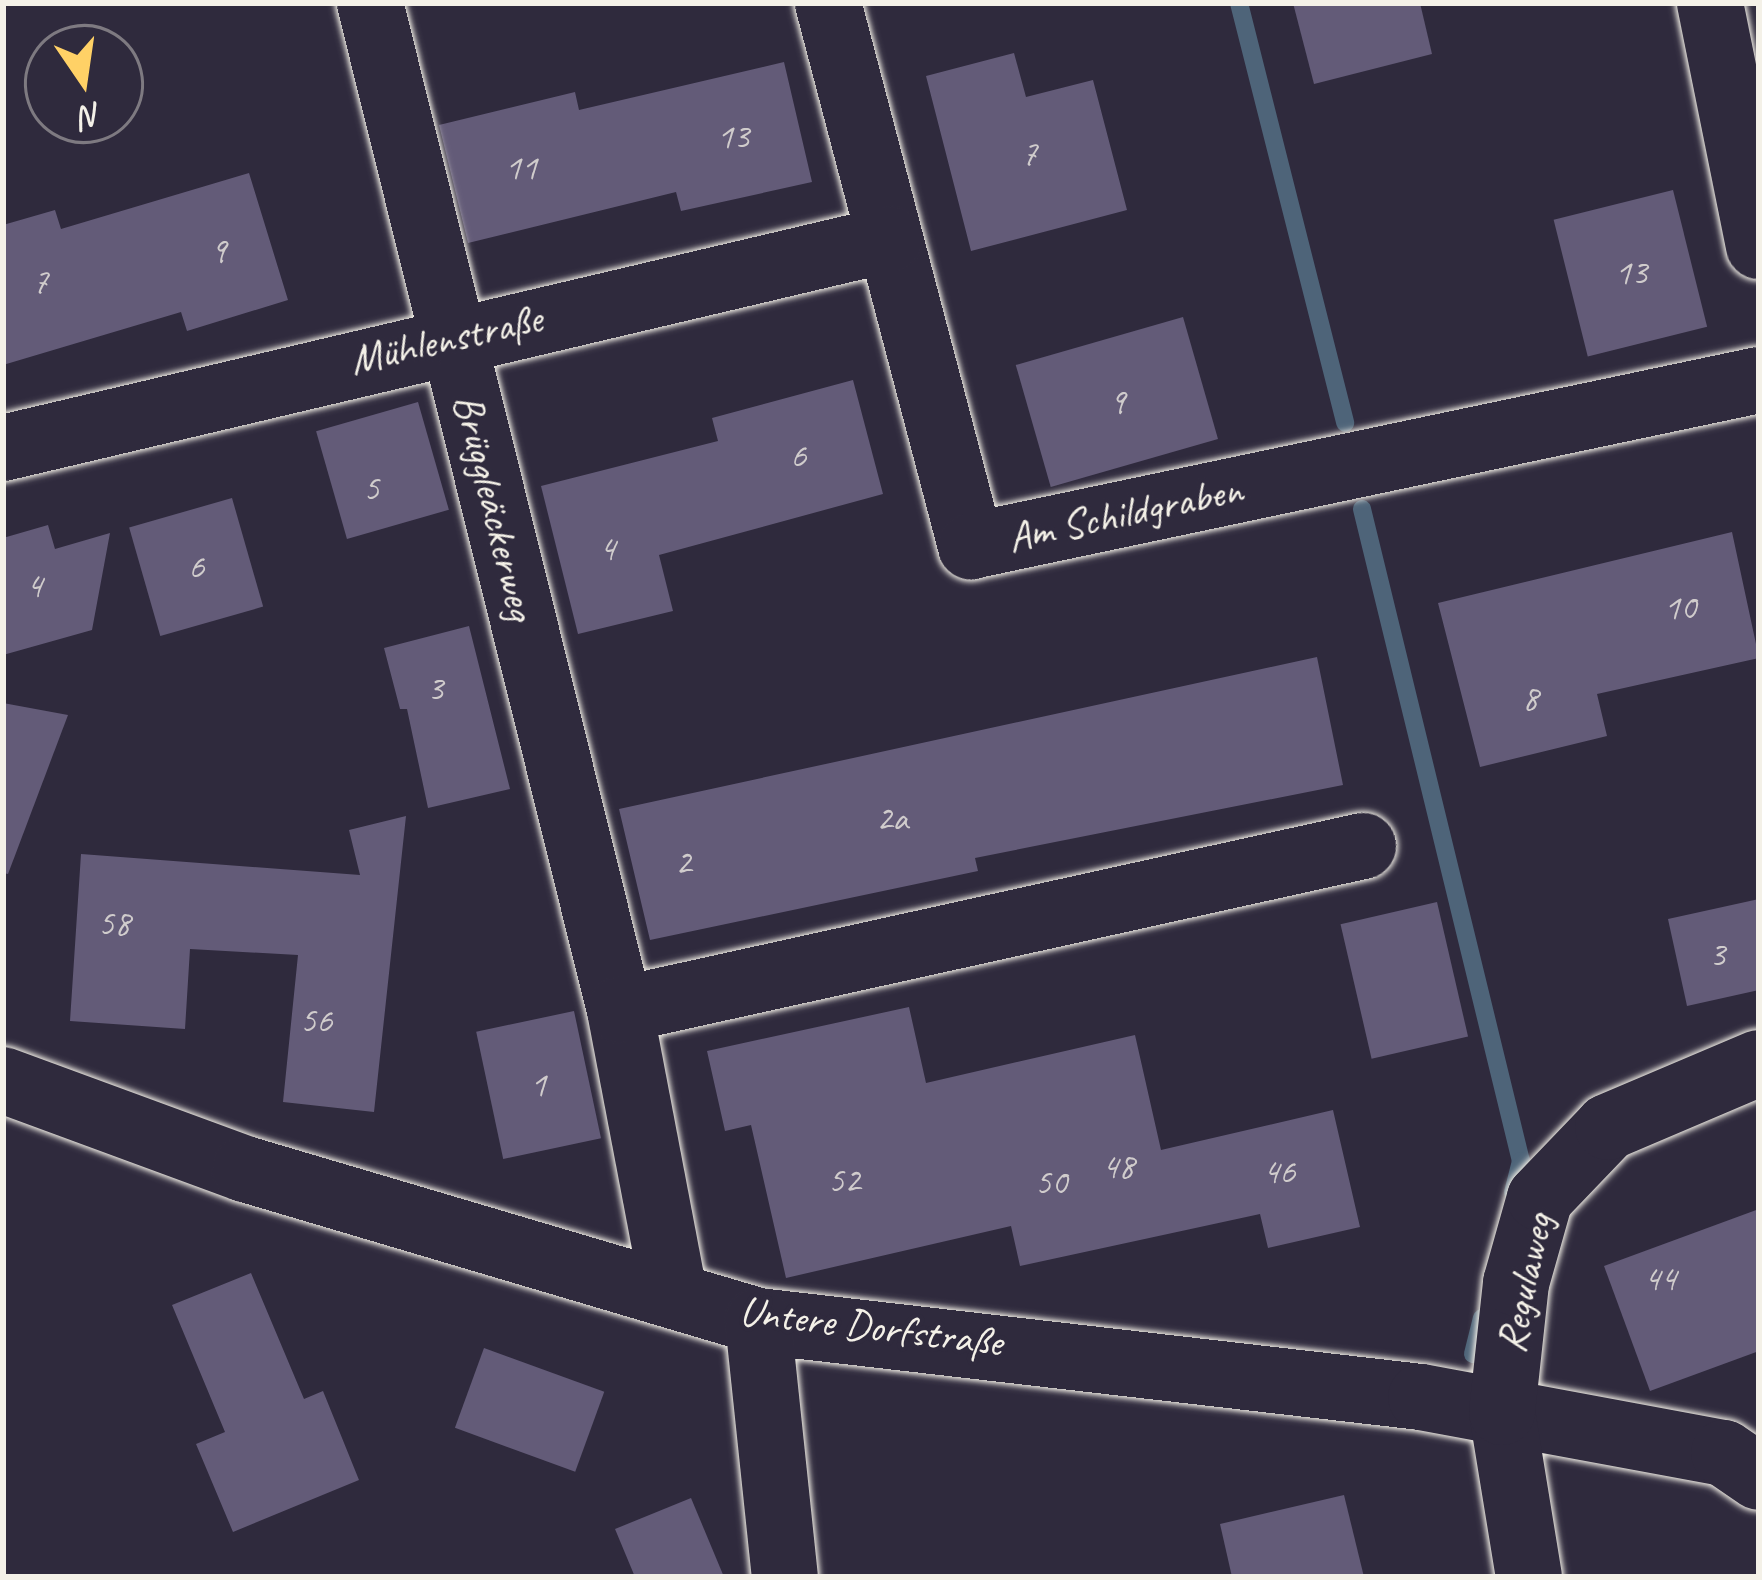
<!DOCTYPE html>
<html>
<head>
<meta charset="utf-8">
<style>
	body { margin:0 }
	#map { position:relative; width:1762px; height:1580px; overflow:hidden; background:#2f2a3d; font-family:Caveat,sans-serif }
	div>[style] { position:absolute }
	.stream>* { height:18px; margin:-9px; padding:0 9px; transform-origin:9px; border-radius:9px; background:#4e6479 }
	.building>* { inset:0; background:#635b78; transform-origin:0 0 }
	.roads { filter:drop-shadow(0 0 3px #f4f1e8) drop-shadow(0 0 3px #f4f1e8) }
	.minor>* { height:66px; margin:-33px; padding:0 33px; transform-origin:33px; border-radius:33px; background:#2f2a3d }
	span { translate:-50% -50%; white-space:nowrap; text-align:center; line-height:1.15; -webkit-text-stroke:9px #2f2a3d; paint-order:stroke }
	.number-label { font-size:36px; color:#d0cccc }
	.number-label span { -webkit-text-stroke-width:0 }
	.street-label { font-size:42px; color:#f4f1e8 }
	.frame { position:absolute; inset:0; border:6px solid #f4f1e8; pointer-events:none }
	.north { position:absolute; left:24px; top:24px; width:120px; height:120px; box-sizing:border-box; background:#2f2a3d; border:3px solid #7e7a81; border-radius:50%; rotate:167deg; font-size:33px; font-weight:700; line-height:48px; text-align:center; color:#f4f1e8 }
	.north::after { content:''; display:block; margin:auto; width:42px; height:54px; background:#ffd166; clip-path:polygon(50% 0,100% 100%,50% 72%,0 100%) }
</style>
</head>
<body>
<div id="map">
	<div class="stream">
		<i style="left:1239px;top:3px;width:433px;rotate:75.8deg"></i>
		<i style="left:1362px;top:509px;width:671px;rotate:76.3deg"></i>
		<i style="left:1521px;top:1161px;width:32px;rotate:104deg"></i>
		<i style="left:1473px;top:1354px;width:37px;rotate:-76deg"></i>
	</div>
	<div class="building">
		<i style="clip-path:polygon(1293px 3px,1420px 3px,1432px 54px,1314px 84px)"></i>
		<i style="clip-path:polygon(1014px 53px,1026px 97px,1093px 80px,1127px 210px,971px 251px,926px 76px)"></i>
		<i style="clip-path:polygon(784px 62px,812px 182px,681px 211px,676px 192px,468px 243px,439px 125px,575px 92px,579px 110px)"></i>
		<i style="clip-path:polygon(249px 173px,288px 300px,187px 331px,181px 312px,3px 365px,3px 225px,55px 210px,61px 229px)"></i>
		<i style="left:1673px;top:190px;width:141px;height:123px;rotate:76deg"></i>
		<i style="left:1183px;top:317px;width:127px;height:174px;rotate:74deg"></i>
		<i style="clip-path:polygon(853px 380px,883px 494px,659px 555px,673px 611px,578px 634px,541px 486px,718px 441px,712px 418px)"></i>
		<i style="left:418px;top:402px;width:112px;height:106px;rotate:74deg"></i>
		<i style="left:232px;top:498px;width:113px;height:107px;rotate:74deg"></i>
		<i style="clip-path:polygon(48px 525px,55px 549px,110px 533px,92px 630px,3px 655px,3px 538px)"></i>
		<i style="clip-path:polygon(1732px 532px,1759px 658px,1597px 694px,1607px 736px,1480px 767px,1438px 603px)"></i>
		<i style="clip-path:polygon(469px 626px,510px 789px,428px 808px,407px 709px,400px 709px,384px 648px)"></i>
		<i style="clip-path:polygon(1317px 657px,1343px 785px,975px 858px,978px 871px,650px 940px,619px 809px)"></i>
		<i style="clip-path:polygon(3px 703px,68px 715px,8px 874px,3px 873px)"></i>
		<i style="clip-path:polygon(406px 816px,374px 1112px,283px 1102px,298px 955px,190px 949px,185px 1029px,70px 1021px,81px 854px,360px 875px,349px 830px)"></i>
		<i style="clip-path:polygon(1759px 899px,1759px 990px,1687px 1006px,1668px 919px)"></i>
		<i style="left:1437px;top:902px;width:138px;height:99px;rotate:77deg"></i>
		<i style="clip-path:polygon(909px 1007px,926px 1083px,1135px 1035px,1161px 1150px,1333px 1110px,1360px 1227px,1268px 1248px,1260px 1214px,1020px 1266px,1011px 1226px,786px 1278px,751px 1125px,725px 1131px,707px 1051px)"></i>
		<i style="left:574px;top:1011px;width:130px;height:100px;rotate:78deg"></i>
		<i style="clip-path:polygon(1759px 1209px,1759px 1351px,1650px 1391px,1604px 1266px)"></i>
		<i style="clip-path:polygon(251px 1273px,304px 1399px,323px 1391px,359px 1480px,233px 1532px,196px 1444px,225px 1432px,172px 1305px)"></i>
		<i style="left:484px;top:1348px;width:128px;height:85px;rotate:20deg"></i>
		<i style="clip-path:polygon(1344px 1495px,1364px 1577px,1232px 1577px,1220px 1524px)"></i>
		<i style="clip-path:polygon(691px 1498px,724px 1577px,635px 1577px,615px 1529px)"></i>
	</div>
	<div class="roads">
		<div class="minor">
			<i style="left:370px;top:3px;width:1038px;rotate:76.06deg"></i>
			<i style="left:620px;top:1010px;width:288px;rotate:79.2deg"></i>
			<i style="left:828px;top:3px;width:562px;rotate:75.25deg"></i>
			<i style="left:971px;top:546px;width:805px;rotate:-11.9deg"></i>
			<i style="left:1710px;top:3px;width:248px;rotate:78.6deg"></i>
			<i style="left:3px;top:448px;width:911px;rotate:-13.26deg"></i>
			<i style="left:620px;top:1010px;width:761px;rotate:-12.45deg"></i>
			<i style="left:3px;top:1080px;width:258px;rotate:20.2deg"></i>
			<i style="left:245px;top:1169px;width:535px;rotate:16.5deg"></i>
			<i style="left:758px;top:1321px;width:667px;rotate:6.54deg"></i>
			<i style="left:1421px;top:1397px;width:308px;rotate:10.5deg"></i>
			<i style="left:1724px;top:1453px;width:42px;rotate:34.4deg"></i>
			<i style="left:758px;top:1321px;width:257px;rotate:84deg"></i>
			<i style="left:1529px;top:1577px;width:167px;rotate:-99.3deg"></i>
			<i style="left:1502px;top:1412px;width:130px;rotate:-83.8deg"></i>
			<i style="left:1516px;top:1283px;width:88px;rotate:-74.2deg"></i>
			<i style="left:1540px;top:1198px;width:98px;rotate:-46.2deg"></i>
			<i style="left:1608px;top:1127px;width:164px;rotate:-23deg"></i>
		</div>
	</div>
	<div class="number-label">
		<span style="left:733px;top:137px">13</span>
		<span style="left:1029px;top:154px">7</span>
		<span style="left:521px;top:168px">11</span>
		<span style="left:218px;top:251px">9</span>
		<span style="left:1631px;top:273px">13</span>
		<span style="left:40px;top:282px">7</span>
		<span style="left:1117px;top:402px">9</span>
		<span style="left:798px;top:456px">6</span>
		<span style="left:371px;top:489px">5</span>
		<span style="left:607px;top:549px">4</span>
		<span style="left:196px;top:567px">6</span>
		<span style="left:34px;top:586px">4</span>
		<span style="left:1680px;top:608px">10</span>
		<span style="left:435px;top:689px">3</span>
		<span style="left:1530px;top:699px">8</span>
		<span style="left:892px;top:819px">2a</span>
		<span style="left:683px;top:863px">2</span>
		<span style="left:114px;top:924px">58</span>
		<span style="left:1717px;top:955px">3</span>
		<span style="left:316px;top:1021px">56</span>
		<span style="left:538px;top:1085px">1</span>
		<span style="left:1118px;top:1167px">48</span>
		<span style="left:1279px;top:1172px">46</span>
		<span style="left:844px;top:1181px">52</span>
		<span style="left:1051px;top:1183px">50</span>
		<span style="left:1660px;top:1279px">44</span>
	</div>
	<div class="street-label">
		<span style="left:446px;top:340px;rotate:-13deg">Mühlenstraße</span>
		<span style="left:494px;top:507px;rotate:76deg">Brüggleäckerweg</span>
		<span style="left:1125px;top:514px;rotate:-12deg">Am Schildgraben</span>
		<span style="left:1525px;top:1283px;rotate:-78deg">Regulaweg</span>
		<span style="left:871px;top:1327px;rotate:7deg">Untere Dorfstraße</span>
	</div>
	<div class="frame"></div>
	<div class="north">N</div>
</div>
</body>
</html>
